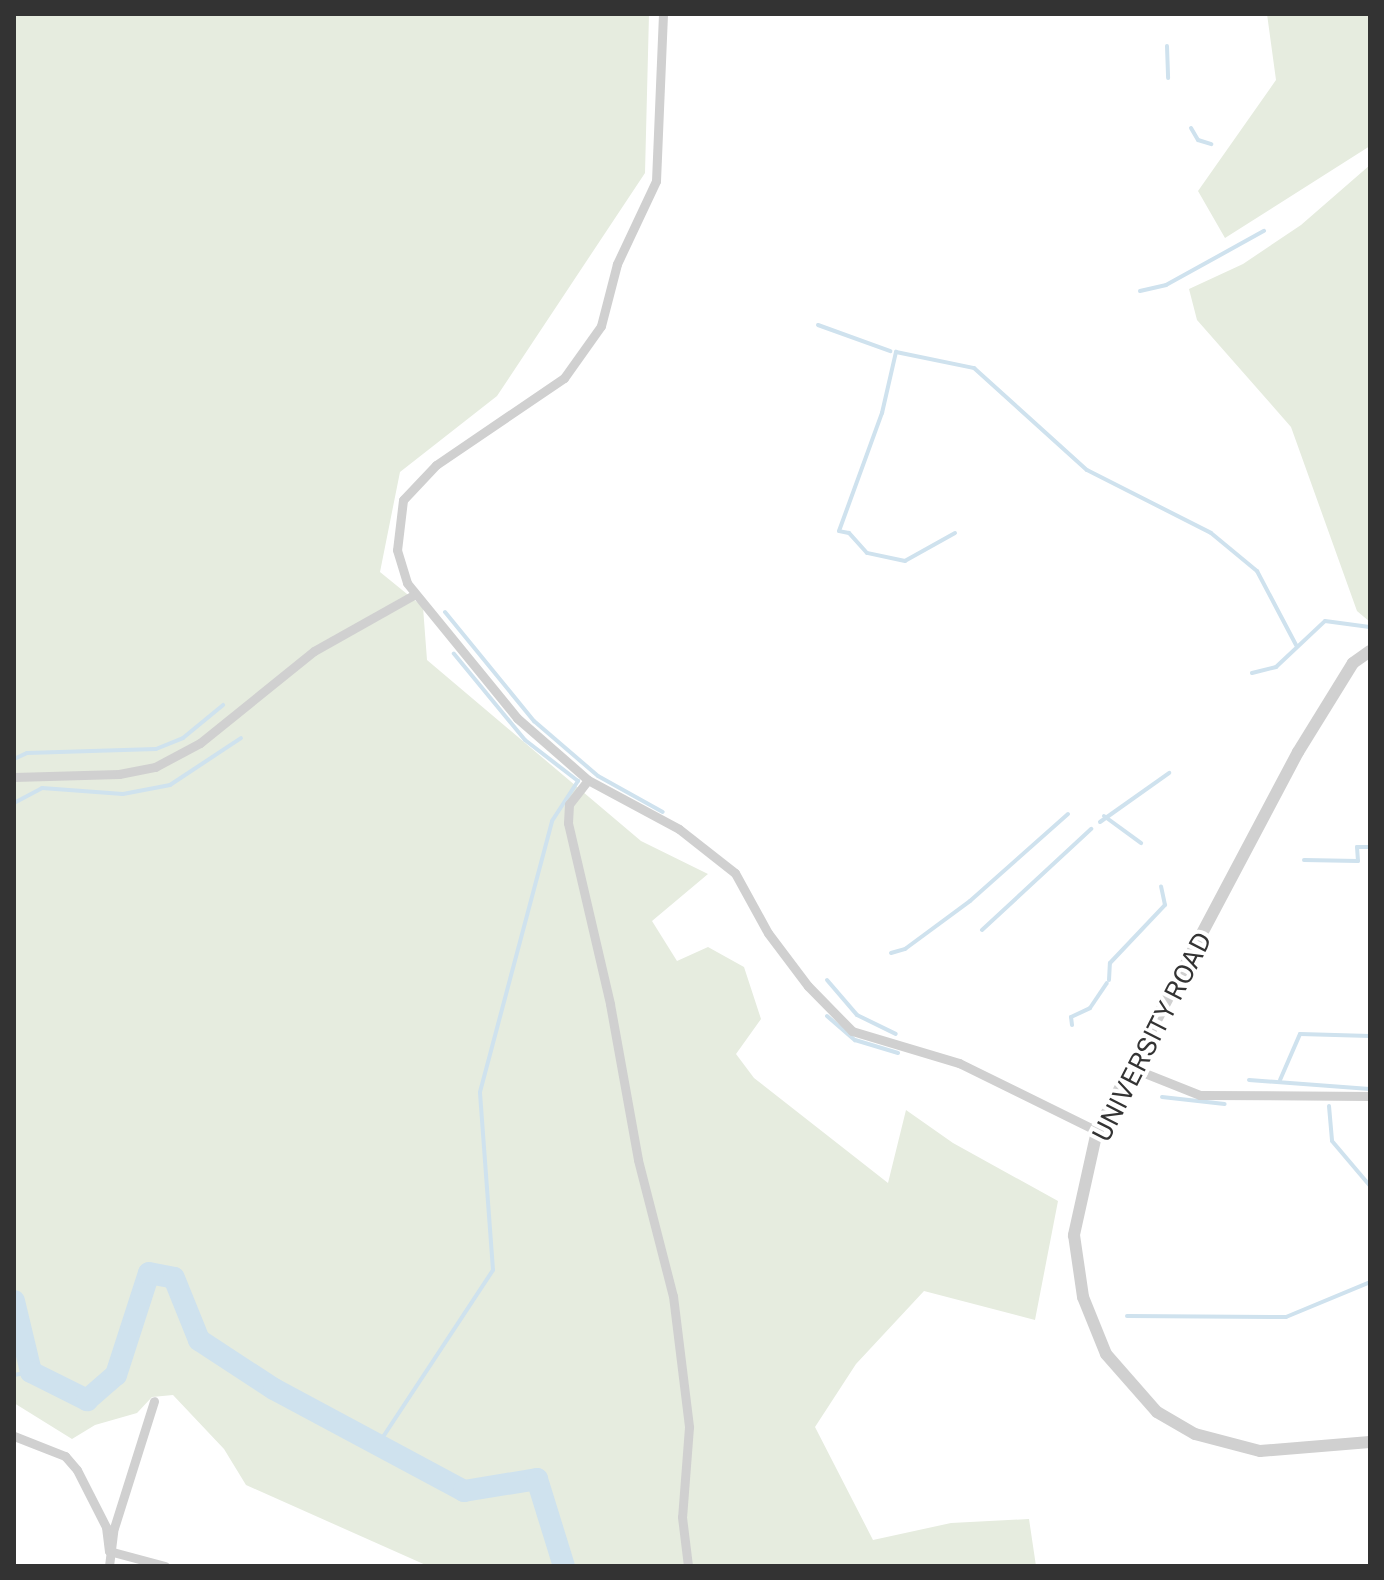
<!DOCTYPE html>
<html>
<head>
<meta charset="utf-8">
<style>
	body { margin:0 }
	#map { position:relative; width:1384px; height:1580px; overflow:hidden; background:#fff; font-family:"Public Sans",sans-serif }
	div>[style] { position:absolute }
	.green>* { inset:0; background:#e6ecdf }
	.stream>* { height:4px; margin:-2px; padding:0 2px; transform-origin:2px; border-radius:2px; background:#cfe2ee }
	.river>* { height:22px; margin:-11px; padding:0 11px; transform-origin:11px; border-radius:11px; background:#cfe2ee }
	.minor>* { height:9px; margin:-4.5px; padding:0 4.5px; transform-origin:4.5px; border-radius:4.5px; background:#d0d0d0 }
	.tertiary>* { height:12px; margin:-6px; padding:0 6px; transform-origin:6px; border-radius:6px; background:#d0d0d0 }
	span { translate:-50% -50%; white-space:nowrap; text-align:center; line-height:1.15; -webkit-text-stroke:8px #fff; paint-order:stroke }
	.street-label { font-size:26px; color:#333 }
	.frame { position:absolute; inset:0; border:16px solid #333; pointer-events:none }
</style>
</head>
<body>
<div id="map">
	<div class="green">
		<i style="clip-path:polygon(14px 14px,649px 14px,645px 173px,497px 396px,400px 472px,380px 572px,423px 607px,427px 660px,641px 841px,708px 874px,652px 921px,677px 961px,708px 947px,744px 967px,761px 1019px,736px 1054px,754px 1078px,888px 1183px,906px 1110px,953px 1143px,1058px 1201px,1035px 1320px,924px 1291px,856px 1364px,815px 1427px,873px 1540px,951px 1523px,1029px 1519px,1036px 1566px,428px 1566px,246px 1485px,224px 1449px,173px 1395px,152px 1397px,137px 1413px,95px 1425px,72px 1439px,14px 1403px)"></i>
		<i style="clip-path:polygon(1267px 14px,1370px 14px,1370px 146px,1225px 238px,1198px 191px,1276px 80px)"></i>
		<i style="clip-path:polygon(1370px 165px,1370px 622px,1357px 611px,1291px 427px,1197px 320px,1189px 289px,1243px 264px,1301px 225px)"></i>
	</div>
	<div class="stream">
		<i style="left:1167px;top:46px;width:32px;rotate:88deg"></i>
		<i style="left:1191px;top:128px;width:14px;rotate:60deg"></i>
		<i style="left:1198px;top:140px;width:14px;rotate:17deg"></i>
		<i style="left:1140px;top:291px;width:27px;rotate:-13deg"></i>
		<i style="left:1166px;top:285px;width:112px;rotate:-28.9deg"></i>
		<i style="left:818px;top:325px;width:77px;rotate:19.9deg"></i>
		<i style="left:955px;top:533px;width:57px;rotate:150.8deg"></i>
		<i style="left:905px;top:561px;width:39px;rotate:-168deg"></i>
		<i style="left:867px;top:553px;width:27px;rotate:-132deg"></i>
		<i style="left:849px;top:533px;width:10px;rotate:-169deg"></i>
		<i style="left:839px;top:531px;width:126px;rotate:-70deg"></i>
		<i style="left:882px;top:413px;width:63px;rotate:-77.1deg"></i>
		<i style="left:896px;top:352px;width:80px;rotate:11.6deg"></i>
		<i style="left:974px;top:368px;width:152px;rotate:42.1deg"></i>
		<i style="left:1087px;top:470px;width:139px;rotate:26.9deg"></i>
		<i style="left:1211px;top:533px;width:60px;rotate:39.6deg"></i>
		<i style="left:1257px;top:571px;width:84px;rotate:62.2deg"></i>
		<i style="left:445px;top:612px;width:141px;rotate:50.8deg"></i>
		<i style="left:534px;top:721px;width:84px;rotate:40.7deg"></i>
		<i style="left:598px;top:776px;width:74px;rotate:29deg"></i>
		<i style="left:1252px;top:673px;width:25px;rotate:-14deg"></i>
		<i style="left:1276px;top:667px;width:67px;rotate:-43.2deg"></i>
		<i style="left:1325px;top:621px;width:45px;rotate:7.6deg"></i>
		<i style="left:14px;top:759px;width:14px;rotate:-25deg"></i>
		<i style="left:27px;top:753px;width:129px;rotate:-1.8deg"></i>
		<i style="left:156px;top:749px;width:29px;rotate:-22deg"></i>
		<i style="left:183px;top:738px;width:52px;rotate:-39.5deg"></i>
		<i style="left:14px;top:803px;width:32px;rotate:-28deg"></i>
		<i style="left:42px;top:788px;width:81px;rotate:4.2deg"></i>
		<i style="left:123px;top:794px;width:48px;rotate:-10.8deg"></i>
		<i style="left:170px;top:785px;width:85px;rotate:-33.5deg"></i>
		<i style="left:1104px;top:816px;width:46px;rotate:36.1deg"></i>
		<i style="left:1100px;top:822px;width:85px;rotate:-35.4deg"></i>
		<i style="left:1304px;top:860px;width:54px;rotate:1.1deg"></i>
		<i style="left:1358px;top:861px;width:14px;rotate:-94deg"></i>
		<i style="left:1357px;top:847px;width:13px"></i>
		<i style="left:982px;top:930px;width:149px;rotate:-42.8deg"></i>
		<i style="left:891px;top:953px;width:15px;rotate:-16deg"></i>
		<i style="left:905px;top:949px;width:81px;rotate:-36.4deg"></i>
		<i style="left:970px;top:901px;width:131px;rotate:-41.6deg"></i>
		<i style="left:827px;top:980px;width:46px;rotate:49.4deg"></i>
		<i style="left:857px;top:1015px;width:43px;rotate:26deg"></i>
		<i style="left:1109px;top:980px;width:17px;rotate:-87deg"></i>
		<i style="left:1110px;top:963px;width:80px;rotate:-46.5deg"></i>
		<i style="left:1165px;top:905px;width:19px;rotate:-102deg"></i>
		<i style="left:827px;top:1016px;width:37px;rotate:41deg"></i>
		<i style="left:855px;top:1040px;width:45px;rotate:16.8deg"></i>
		<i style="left:1072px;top:1025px;width:8px;rotate:-97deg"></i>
		<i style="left:1071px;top:1017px;width:21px;rotate:-25deg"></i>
		<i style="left:1090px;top:1008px;width:30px;rotate:-56deg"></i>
		<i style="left:1249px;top:1080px;width:121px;rotate:4.3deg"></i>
		<i style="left:1280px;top:1080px;width:50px;rotate:-66.5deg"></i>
		<i style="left:1300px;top:1034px;width:70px;rotate:1.6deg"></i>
		<i style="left:1162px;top:1097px;width:63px;rotate:6.3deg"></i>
		<i style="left:1329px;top:1106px;width:35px;rotate:85deg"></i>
		<i style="left:1332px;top:1141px;width:59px;rotate:49.8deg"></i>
		<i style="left:1127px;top:1316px;width:159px;rotate:0.4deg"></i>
		<i style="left:1286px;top:1317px;width:91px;rotate:-22.6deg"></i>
		<i style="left:14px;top:1375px;width:17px;rotate:-10deg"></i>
		<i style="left:379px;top:1443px;width:207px;rotate:-56.6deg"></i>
		<i style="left:493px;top:1270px;width:178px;rotate:-94.2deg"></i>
		<i style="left:480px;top:1092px;width:280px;rotate:-75.1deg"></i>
		<i style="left:552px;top:821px;width:48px;rotate:-57deg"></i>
		<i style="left:578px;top:781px;width:67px;rotate:-142.3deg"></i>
		<i style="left:525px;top:740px;width:112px;rotate:-129.5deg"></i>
	</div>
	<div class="river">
		<i style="left:14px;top:1301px;width:73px;rotate:76.5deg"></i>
		<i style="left:31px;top:1372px;width:63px;rotate:26.6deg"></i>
		<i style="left:87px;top:1400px;width:38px;rotate:-41deg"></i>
		<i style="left:116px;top:1375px;width:107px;rotate:-72.1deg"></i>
		<i style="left:149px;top:1273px;width:25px;rotate:11deg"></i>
		<i style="left:174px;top:1278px;width:67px;rotate:68deg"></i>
		<i style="left:199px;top:1340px;width:90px;rotate:33.2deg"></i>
		<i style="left:274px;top:1389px;width:216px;rotate:28.2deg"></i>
		<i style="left:464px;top:1491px;width:74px;rotate:-9.3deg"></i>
		<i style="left:537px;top:1479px;width:91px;rotate:72.8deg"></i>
	</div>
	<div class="minor">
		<i style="left:663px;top:14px;width:167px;rotate:92.4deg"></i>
		<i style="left:656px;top:181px;width:92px;rotate:115.2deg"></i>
		<i style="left:617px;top:264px;width:64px;rotate:104.5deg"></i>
		<i style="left:601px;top:326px;width:64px;rotate:125.4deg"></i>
		<i style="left:564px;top:378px;width:155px;rotate:145.8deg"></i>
		<i style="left:436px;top:465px;width:48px;rotate:133.3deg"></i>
		<i style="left:403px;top:500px;width:50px;rotate:96.8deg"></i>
		<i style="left:397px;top:550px;width:34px;rotate:73deg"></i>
		<i style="left:407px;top:583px;width:174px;rotate:50.8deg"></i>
		<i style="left:517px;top:718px;width:94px;rotate:41.1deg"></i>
		<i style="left:588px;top:780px;width:103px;rotate:28.3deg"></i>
		<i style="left:679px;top:829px;width:71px;rotate:38.2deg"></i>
		<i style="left:735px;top:873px;width:68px;rotate:61.2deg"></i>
		<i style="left:768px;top:933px;width:66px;rotate:53deg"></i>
		<i style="left:808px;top:986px;width:63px;rotate:45.6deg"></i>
		<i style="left:852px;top:1031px;width:112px;rotate:16.7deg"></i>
		<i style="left:959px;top:1063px;width:154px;rotate:26.2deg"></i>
		<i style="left:14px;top:777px;width:105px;rotate:-1.6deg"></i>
		<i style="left:119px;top:774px;width:37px;rotate:-11deg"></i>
		<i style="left:155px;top:767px;width:51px;rotate:-28.1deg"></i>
		<i style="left:200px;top:743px;width:146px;rotate:-38.9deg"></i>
		<i style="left:314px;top:651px;width:112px;rotate:-29.3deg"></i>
		<i style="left:588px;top:780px;width:31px;rotate:128deg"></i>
		<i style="left:569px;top:804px;width:19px;rotate:93deg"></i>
		<i style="left:568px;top:823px;width:186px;rotate:76.9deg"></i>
		<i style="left:610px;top:1004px;width:158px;rotate:79.8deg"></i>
		<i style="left:638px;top:1160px;width:140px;rotate:75.6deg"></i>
		<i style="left:673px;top:1296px;width:132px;rotate:83deg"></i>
		<i style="left:689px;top:1427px;width:90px;rotate:94.4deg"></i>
		<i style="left:682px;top:1517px;width:49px;rotate:83deg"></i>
		<i style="left:1132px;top:1068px;width:73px;rotate:21.7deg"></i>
		<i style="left:1200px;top:1095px;width:170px;rotate:0.3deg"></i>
		<i style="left:14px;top:1436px;width:55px;rotate:21.4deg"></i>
		<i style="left:65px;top:1456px;width:18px;rotate:49deg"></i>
		<i style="left:77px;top:1470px;width:64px;rotate:63deg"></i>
		<i style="left:106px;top:1527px;width:24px;rotate:83deg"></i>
		<i style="left:109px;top:1551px;width:58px;rotate:15deg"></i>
		<i style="left:109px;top:1566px;width:38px;rotate:-83deg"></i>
		<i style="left:114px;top:1528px;width:133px;rotate:-72.5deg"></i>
	</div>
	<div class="tertiary">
		<i style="left:1370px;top:651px;width:21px;rotate:145deg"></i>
		<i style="left:1353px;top:663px;width:105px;rotate:121.7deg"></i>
		<i style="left:1298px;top:752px;width:429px;rotate:117.9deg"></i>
		<i style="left:1097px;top:1131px;width:107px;rotate:102.5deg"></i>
		<i style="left:1074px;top:1235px;width:63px;rotate:81.7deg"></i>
		<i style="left:1083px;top:1297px;width:61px;rotate:68deg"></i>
		<i style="left:1106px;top:1354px;width:77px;rotate:48.7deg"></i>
		<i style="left:1157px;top:1412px;width:44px;rotate:30.1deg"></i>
		<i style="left:1195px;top:1434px;width:67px;rotate:14.7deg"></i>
		<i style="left:1260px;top:1451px;width:110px;rotate:-4.7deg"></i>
	</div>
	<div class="street-label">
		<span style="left:1152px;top:1037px;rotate:-63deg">UNIVERSITY ROAD</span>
	</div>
	<div class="frame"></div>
</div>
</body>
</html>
